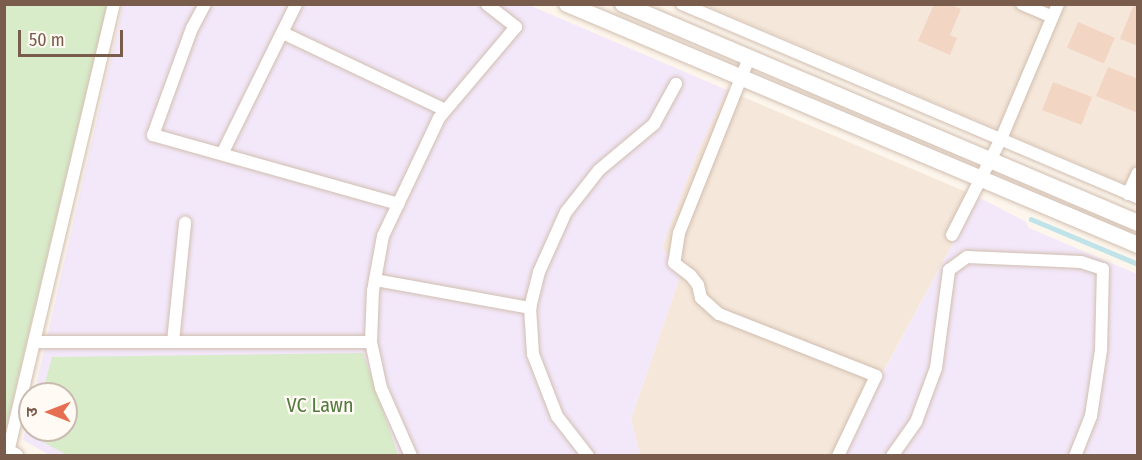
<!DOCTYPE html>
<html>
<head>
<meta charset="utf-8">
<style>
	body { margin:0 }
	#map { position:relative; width:1142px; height:460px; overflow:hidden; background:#fdf6ec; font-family:"Fira Sans Condensed","Noto Sans Devanagari",sans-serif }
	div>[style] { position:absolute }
	.residential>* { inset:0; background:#f5e8da }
	.education>* { inset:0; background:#f3e8fa }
	.green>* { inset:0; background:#d8ecc9 }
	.stream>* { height:4.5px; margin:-2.25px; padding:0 2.25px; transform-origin:2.25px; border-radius:2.25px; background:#bfe3e8 }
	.building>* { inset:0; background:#f3d5c3; transform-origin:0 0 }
	.roads { filter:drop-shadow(0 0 2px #d1beb0) drop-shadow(0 0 2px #d1beb0) }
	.street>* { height:12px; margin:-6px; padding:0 6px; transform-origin:6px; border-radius:6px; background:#fff }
	.secondary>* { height:16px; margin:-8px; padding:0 8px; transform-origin:8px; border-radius:8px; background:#fff }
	span { translate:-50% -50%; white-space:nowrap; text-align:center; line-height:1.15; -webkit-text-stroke:4.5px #fffaf3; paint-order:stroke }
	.park-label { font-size:20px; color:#537a41 }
	.frame { position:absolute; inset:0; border:6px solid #7a5c4d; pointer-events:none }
	.north { position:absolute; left:18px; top:382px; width:60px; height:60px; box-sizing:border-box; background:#fffaf3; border:2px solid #cabbb1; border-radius:50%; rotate:270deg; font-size:16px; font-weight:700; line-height:24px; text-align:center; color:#7a5c4d }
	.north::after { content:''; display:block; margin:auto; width:21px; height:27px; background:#e76f51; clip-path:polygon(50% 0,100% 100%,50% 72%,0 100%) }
	.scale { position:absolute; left:18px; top:30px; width:105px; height:27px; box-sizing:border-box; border:3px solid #7a5c4d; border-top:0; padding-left:8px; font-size:18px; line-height:21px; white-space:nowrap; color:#7a5c4d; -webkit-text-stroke:4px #fffaf3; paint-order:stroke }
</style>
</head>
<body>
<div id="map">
	<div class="residential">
		<i style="clip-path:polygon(705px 5px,1137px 5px,1137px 189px)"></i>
		<i style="clip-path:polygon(727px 90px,978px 197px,838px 455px,640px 455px,631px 419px,681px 274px,662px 247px,697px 154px)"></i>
	</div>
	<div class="education">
		<i style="clip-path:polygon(123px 5px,529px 5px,727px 90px,697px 154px,662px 247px,681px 274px,631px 419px,640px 455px,51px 456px,23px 440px,30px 410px,30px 430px,66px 430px,66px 394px,34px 394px)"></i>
		<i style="clip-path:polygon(978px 197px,1025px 221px,1029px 228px,1137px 274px,1137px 455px,838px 456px)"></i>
	</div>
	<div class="green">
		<i style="clip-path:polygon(4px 5px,107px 5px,5px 433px,4px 433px)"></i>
		<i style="clip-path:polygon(363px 353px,398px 455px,67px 455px,32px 436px,33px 430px,66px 430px,66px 394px,42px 394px,52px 357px)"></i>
	</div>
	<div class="stream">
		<i style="left:1031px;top:219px;width:116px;rotate:22.8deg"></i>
	</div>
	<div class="building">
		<i style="clip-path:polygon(934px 4px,949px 4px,961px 9px,950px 35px,957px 38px,950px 55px,918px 41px)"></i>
		<i style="clip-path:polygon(1134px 4px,1138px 4px,1138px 46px,1120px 39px)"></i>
		<i style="left:1078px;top:22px;width:40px;height:28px;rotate:23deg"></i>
		<i style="clip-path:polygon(1108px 67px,1138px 79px,1138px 113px,1096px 96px)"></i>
		<i style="left:1053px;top:82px;width:42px;height:30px;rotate:21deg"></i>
	</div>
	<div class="roads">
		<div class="street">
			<i style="left:205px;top:4px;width:27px;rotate:118deg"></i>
			<i style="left:192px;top:28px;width:114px;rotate:110deg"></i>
			<i style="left:153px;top:135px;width:255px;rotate:15.7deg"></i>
			<i style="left:682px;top:4px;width:496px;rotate:23deg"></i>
			<i style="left:1022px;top:4px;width:33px;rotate:23deg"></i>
			<i style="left:283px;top:33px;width:179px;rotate:25.4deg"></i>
			<i style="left:749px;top:58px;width:188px;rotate:111.8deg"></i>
			<i style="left:679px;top:233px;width:30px;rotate:99deg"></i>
			<i style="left:674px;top:263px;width:21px;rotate:37deg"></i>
			<i style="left:691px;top:276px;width:11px;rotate:52deg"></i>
			<i style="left:698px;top:285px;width:13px;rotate:77deg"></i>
			<i style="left:701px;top:298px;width:24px;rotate:42deg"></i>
			<i style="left:719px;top:314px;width:169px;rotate:21.5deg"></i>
			<i style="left:876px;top:376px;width:89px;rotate:115.4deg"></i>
			<i style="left:222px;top:154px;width:167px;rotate:-63.7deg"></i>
			<i style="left:1128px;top:194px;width:23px;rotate:-65deg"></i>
			<i style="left:952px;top:235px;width:108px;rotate:-63deg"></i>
			<i style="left:1001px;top:139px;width:147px;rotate:-67.1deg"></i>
			<i style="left:375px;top:280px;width:158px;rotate:10.2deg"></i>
			<i style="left:34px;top:342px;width:337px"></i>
			<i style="left:173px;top:342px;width:120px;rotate:-84.2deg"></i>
			<i style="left:8px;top:452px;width:460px;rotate:-76.7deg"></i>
			<i style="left:411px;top:456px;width:74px;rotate:-113.8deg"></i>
			<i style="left:381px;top:388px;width:47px;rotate:-102.3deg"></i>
			<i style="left:371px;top:342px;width:51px;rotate:-87.8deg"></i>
			<i style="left:373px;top:291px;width:56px;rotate:-79.7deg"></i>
			<i style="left:383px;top:236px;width:131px;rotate:-64.6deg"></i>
			<i style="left:439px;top:118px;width:119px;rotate:-49.8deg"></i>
			<i style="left:516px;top:27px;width:37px;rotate:-142deg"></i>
			<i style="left:588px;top:456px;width:51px;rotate:-127.8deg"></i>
			<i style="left:557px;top:416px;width:66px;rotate:-111.2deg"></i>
			<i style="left:533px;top:354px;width:46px;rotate:-93.7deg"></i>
			<i style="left:530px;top:308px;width:37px;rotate:-76deg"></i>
			<i style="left:539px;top:272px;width:66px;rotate:-65.8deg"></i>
			<i style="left:566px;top:212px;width:53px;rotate:-51.8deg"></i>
			<i style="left:599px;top:170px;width:72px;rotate:-39.9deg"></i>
			<i style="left:654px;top:124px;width:46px;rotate:-61.2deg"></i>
			<i style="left:892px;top:456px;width:42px;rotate:-54.8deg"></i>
			<i style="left:916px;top:422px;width:58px;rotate:-69.7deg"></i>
			<i style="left:936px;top:368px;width:99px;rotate:-82.4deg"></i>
			<i style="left:949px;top:270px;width:22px;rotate:-36deg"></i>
			<i style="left:967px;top:257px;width:114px;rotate:2.5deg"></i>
			<i style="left:1081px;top:262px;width:23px;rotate:18deg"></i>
			<i style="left:1103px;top:269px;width:81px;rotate:91.4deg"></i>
			<i style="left:1101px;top:350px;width:67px;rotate:98.6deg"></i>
			<i style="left:1091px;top:416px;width:43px;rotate:111.8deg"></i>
		</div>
		<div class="secondary">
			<i style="left:567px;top:4px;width:620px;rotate:22.88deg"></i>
			<i style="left:623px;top:4px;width:560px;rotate:23.04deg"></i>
			<i style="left:4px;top:450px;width:13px;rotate:29deg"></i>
		</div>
	</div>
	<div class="park-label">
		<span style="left:320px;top:405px">VC Lawn</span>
	</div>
	<div class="frame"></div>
	<div class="north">उ</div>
	<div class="scale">50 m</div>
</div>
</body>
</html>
